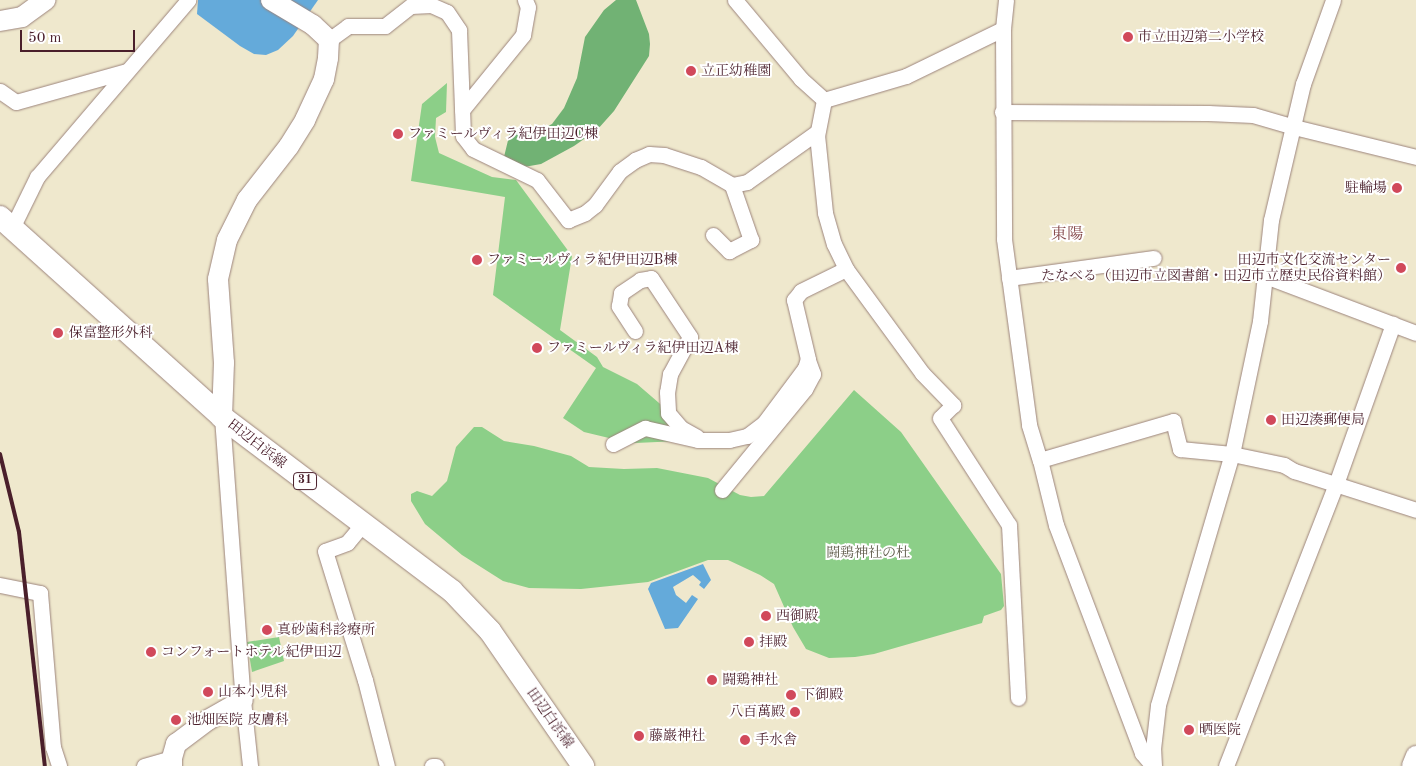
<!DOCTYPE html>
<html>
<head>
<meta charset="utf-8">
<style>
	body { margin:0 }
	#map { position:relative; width:1416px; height:766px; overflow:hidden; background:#efe8cd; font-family:"Old Standard TT","Noto Serif JP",serif }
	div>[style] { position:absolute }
	.green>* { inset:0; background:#8ccf88 }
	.forest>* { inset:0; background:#71b274 }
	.water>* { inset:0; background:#64aada }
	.roads { filter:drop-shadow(0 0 1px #9c847c) drop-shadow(0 0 1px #9c847c) }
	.street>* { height:15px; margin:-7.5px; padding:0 7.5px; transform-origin:7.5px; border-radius:7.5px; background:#fff }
	.secondary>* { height:20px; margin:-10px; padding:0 10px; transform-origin:10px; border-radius:10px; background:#fff }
	.primary>* { height:22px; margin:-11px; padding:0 11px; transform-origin:11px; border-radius:11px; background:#fff }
	.rail>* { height:4px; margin:-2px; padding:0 2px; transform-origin:2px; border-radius:2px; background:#4a1f2b }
	.dots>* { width:14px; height:14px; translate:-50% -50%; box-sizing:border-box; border:2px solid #fff; border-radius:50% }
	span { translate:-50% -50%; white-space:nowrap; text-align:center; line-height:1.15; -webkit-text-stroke:4px #fff; paint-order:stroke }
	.shield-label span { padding:1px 4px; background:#fff; border:1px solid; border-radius:4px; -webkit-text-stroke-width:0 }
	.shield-label { font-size:12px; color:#4a1f2b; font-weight:700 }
	.poi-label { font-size:14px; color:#4a1f2b }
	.left { translate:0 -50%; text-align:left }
	.right { translate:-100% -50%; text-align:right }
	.street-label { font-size:14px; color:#4a1f2b }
	.park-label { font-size:14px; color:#615d4c }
	.quarter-label { font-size:16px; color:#884d4f }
	.scale { position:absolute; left:20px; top:30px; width:115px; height:22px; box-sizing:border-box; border:2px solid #4a1f2b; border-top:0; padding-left:6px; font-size:15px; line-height:18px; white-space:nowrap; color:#4a1f2b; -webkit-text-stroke:4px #fff; paint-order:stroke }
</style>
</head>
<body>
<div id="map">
	<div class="green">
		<i style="clip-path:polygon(447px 83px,446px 112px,436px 118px,435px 137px,439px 153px,492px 177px,516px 180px,572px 256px,560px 330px,597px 357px,603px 367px,637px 384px,702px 440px,613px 444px,609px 438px,584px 432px,563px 418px,596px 368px,493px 295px,505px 197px,411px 181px,422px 104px)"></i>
		<i style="clip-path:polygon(854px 390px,901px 432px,1001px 574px,1004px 606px,1001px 610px,984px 616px,982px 623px,874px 654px,855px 657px,829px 658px,806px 649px,793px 627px,774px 584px,760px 575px,728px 560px,708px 560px,648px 582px,581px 589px,529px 588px,503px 581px,462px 555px,425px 524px,411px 501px,411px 494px,417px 491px,432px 496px,447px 481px,456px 447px,474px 427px,482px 427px,504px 441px,534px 446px,571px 456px,589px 467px,624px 469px,657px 468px,708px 478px,740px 495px,751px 497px,764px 496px)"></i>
		<i style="clip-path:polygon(279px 637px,284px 661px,252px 672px,247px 642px)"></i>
	</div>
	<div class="forest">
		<i style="clip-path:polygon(616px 0,636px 0,649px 34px,650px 44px,649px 56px,614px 111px,597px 130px,574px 146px,541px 164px,524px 167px,504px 157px,510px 132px,528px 127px,546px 127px,552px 124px,564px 108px,577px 78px,585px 37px,604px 10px)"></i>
	</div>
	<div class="water">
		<i style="clip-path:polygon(198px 0,318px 0,293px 36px,278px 50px,266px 55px,254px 54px,240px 46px,197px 14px)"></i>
		<i style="clip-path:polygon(703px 564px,711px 580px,704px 589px,699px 585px,701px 582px,693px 575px,673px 587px,676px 595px,686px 603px,692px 595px,698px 599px,678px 628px,665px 629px,648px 589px,651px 583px)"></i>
	</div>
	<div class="roads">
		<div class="street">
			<i style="left:735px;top:0;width:103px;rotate:50.1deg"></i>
			<i style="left:801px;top:79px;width:31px;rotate:42deg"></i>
			<i style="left:1006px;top:0;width:29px;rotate:96deg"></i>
			<i style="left:1003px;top:29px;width:210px;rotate:89.7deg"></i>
			<i style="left:1004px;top:239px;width:188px;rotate:82.3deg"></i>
			<i style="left:1029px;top:425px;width:37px;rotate:73deg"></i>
			<i style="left:1040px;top:460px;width:67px;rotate:76.2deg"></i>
			<i style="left:1056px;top:525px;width:244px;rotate:69.3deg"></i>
			<i style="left:1142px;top:753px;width:17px;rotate:50deg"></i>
			<i style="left:329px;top:40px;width:24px;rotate:-36deg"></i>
			<i style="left:348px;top:26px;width:37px"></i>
			<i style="left:385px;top:26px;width:33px;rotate:-38deg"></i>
			<i style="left:411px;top:6px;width:20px;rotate:-3deg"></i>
			<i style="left:431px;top:5px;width:17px;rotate:24deg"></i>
			<i style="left:447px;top:12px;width:22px;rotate:56deg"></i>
			<i style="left:459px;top:30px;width:106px;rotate:87.8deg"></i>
			<i style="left:463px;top:136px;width:16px;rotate:52deg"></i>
			<i style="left:473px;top:149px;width:71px;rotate:25.8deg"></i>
			<i style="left:537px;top:180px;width:51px;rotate:52.2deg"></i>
			<i style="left:568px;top:220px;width:18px;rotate:-22deg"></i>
			<i style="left:585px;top:213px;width:13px;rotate:-39deg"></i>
			<i style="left:595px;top:205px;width:42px;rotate:-53.7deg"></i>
			<i style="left:620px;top:171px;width:19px;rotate:-36deg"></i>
			<i style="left:635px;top:160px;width:15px;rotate:-23deg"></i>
			<i style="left:649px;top:154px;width:15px;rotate:4deg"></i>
			<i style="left:664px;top:155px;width:39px;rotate:18deg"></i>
			<i style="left:701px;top:167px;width:36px;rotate:30deg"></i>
			<i style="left:732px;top:185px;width:15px;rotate:-11deg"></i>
			<i style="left:747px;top:182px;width:86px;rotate:-35.5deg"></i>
			<i style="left:0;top:91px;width:19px;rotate:35deg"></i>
			<i style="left:16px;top:102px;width:115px;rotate:-15.6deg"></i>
			<i style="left:824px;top:100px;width:36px;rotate:101deg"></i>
			<i style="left:817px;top:135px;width:78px;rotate:84.1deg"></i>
			<i style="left:825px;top:213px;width:32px;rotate:74deg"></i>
			<i style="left:834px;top:244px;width:28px;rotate:64deg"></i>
			<i style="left:846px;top:269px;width:129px;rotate:53.8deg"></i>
			<i style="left:922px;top:373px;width:45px;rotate:45.9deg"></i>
			<i style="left:953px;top:405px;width:18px;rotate:135deg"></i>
			<i style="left:940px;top:418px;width:127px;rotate:57.2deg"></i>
			<i style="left:1009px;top:525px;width:173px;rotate:87deg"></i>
			<i style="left:824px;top:100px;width:85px;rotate:-16.3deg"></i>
			<i style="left:906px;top:76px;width:108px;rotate:-25.9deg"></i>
			<i style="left:462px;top:110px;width:97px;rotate:-50.9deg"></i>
			<i style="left:523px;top:35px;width:28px;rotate:-80deg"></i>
			<i style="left:528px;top:7px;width:8px;rotate:-113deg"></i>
			<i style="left:1002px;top:112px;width:206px;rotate:0.3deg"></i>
			<i style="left:1208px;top:113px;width:45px;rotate:2.5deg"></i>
			<i style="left:1253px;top:115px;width:43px;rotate:16.3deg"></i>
			<i style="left:1294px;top:127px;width:126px;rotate:13.8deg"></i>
			<i style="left:12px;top:228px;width:57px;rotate:-63.9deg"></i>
			<i style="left:37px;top:177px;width:233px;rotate:-49.5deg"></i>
			<i style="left:713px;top:235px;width:23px;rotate:45deg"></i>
			<i style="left:729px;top:251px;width:25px;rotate:-27deg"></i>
			<i style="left:751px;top:240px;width:58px;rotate:-109.1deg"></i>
			<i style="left:1265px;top:276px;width:161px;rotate:20.7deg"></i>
			<i style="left:1009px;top:278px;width:146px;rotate:-7.9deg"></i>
			<i style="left:635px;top:331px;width:30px;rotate:-123deg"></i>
			<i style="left:619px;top:306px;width:13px;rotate:-81deg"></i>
			<i style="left:621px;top:293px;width:23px;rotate:-34deg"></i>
			<i style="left:640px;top:280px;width:11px;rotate:-10deg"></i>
			<i style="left:651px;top:278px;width:71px;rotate:56.5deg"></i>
			<i style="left:690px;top:337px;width:42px;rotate:118.4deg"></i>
			<i style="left:670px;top:374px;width:18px;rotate:99deg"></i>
			<i style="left:667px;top:392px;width:21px;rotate:87deg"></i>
			<i style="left:668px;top:413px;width:20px;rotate:49deg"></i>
			<i style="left:681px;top:428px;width:18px;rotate:29deg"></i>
			<i style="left:222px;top:417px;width:284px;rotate:85.8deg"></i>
			<i style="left:243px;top:700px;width:66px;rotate:83.9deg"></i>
			<i style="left:613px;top:444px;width:36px;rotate:-27deg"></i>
			<i style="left:645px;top:428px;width:54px;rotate:12.8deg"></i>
			<i style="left:698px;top:440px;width:31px"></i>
			<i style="left:729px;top:440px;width:18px;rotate:-13deg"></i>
			<i style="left:747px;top:436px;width:21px;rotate:-37deg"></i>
			<i style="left:764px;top:423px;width:69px;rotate:-53.3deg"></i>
			<i style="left:805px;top:368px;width:9px;rotate:-72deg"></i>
			<i style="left:808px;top:359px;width:61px;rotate:-103.3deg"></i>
			<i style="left:794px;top:300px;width:11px;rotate:-52deg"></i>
			<i style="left:801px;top:291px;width:50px;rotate:-26.1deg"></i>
			<i style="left:1040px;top:460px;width:139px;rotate:-16.3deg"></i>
			<i style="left:1173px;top:421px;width:29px;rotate:76deg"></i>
			<i style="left:1180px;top:449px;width:52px;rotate:5.5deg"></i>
			<i style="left:1232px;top:454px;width:53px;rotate:11.9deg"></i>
			<i style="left:1284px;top:465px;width:12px;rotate:31deg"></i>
			<i style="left:1294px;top:471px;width:128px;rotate:17.7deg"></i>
			<i style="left:722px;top:490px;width:131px;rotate:-50.6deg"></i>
			<i style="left:805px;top:389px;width:17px;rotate:-62deg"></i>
			<i style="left:813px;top:374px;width:15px;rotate:-110deg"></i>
			<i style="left:362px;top:525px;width:23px;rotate:130deg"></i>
			<i style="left:347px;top:543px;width:23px;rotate:160deg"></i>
			<i style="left:325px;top:551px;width:135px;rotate:72.8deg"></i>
			<i style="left:365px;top:680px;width:89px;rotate:75.7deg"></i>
			<i style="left:0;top:585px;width:41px;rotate:11.3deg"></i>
			<i style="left:40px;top:593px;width:155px;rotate:85.2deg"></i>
			<i style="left:53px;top:747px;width:20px;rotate:72deg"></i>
			<i style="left:144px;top:766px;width:29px;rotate:-16deg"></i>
			<i style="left:432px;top:766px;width:4px"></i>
			<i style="left:1154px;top:766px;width:17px;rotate:-93deg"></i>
			<i style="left:1153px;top:749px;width:44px;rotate:-83.5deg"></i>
			<i style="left:1158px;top:705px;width:262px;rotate:-73.6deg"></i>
			<i style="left:1232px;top:454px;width:136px;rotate:-78.1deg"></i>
			<i style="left:1260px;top:321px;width:102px;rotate:-83.8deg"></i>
			<i style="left:1271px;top:220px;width:140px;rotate:-76.8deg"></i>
			<i style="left:1303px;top:84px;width:89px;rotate:-70.3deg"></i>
			<i style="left:1226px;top:766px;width:303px;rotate:-68.7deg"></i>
			<i style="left:1336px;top:484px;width:170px;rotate:-70.4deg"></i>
		</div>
		<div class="secondary">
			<i style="left:0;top:21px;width:22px;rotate:-10deg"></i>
			<i style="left:22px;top:17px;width:29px;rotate:-36deg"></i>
			<i style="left:222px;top:417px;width:54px;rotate:-87.9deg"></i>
			<i style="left:224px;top:363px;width:84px;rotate:-94.1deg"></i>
			<i style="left:218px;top:279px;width:40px;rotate:-77deg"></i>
			<i style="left:227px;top:240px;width:45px;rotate:-63.4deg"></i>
			<i style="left:247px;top:200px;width:68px;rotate:-52.1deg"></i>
			<i style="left:289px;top:146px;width:31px;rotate:-58deg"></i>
			<i style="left:305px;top:120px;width:45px;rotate:-65.1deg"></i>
			<i style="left:324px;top:79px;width:21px;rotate:-79deg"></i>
			<i style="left:328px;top:58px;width:18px;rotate:-87deg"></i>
			<i style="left:329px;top:40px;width:22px;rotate:-137deg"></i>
			<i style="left:313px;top:25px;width:49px;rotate:-149.2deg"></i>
			<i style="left:172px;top:766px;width:8px;rotate:-90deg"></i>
			<i style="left:172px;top:758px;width:15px;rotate:-74deg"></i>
			<i style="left:176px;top:744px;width:40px;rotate:-37deg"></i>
			<i style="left:208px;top:720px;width:40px;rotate:-29.7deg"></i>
			<i style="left:1412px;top:766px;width:11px;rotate:-68deg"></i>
		</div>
		<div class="primary">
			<i style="left:0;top:217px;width:299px;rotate:42deg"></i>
			<i style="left:222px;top:417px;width:288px;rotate:37.1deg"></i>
			<i style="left:452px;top:591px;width:55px;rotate:46.5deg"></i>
			<i style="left:490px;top:631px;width:164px;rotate:55.4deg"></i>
		</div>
	</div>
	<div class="rail">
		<i style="left:0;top:454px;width:80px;rotate:76.3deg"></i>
		<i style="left:19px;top:532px;width:235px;rotate:83.7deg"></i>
	</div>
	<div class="dots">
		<i style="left:1128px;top:37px;background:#d1495b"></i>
		<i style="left:691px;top:71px;background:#d1495b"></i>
		<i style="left:398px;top:134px;background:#d1495b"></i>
		<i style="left:1397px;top:188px;background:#d1495b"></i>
		<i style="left:477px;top:260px;background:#d1495b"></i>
		<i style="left:1401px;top:268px;background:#d1495b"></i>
		<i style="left:58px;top:333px;background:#d1495b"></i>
		<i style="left:537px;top:348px;background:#d1495b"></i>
		<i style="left:1271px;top:420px;background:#d1495b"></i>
		<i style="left:766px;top:616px;background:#d1495b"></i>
		<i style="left:267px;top:630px;background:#d1495b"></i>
		<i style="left:749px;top:642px;background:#d1495b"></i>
		<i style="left:151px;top:652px;background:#d1495b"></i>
		<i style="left:712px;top:680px;background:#d1495b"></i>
		<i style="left:208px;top:692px;background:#d1495b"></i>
		<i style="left:791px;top:695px;background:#d1495b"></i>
		<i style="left:795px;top:712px;background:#d1495b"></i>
		<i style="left:176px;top:720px;background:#d1495b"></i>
		<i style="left:1189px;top:730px;background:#d1495b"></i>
		<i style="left:639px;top:736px;background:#d1495b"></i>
		<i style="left:745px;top:740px;background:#d1495b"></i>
	</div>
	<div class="shield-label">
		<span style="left:305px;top:481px">31</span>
	</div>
	<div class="poi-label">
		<span class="left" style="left:1138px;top:37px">市立田辺第二小学校</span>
		<span class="left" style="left:701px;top:71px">立正幼稚園</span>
		<span class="left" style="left:408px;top:134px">ファミールヴィラ紀伊田辺C棟</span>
		<span class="right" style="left:1387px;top:188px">駐輪場</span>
		<span class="left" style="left:487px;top:260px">ファミールヴィラ紀伊田辺B棟</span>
		<span class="right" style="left:1391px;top:268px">田辺市文化交流センター<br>たなべる（田辺市立図書館・田辺市立歴史民俗資料館）</span>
		<span class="left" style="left:69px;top:333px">保富整形外科</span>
		<span class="left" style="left:547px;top:348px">ファミールヴィラ紀伊田辺A棟</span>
		<span class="left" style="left:1281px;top:420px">田辺湊郵便局</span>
		<span class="left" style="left:776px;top:616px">西御殿</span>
		<span class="left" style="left:277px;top:630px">真砂歯科診療所</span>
		<span class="left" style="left:759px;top:642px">拝殿</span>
		<span class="left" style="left:161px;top:652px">コンフォートホテル紀伊田辺</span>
		<span class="left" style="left:722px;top:680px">闘鶏神社</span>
		<span class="left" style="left:218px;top:692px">山本小児科</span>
		<span class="left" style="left:801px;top:695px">下御殿</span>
		<span class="right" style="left:785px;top:712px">八百萬殿</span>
		<span class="left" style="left:187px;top:720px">池畑医院 皮膚科</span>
		<span class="left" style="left:1199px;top:730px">晒医院</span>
		<span class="left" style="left:649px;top:736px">藤巌神社</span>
		<span class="left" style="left:755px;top:740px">手水舎</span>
	</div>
	<div class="street-label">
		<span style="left:257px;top:444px;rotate:38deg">田辺白浜線</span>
		<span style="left:550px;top:718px;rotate:55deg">田辺白浜線</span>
	</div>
	<div class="park-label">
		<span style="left:868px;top:553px">闘鶏神社の杜</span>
	</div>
	<div class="quarter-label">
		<span style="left:1067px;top:235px">東陽</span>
	</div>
	<div class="scale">50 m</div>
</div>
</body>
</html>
